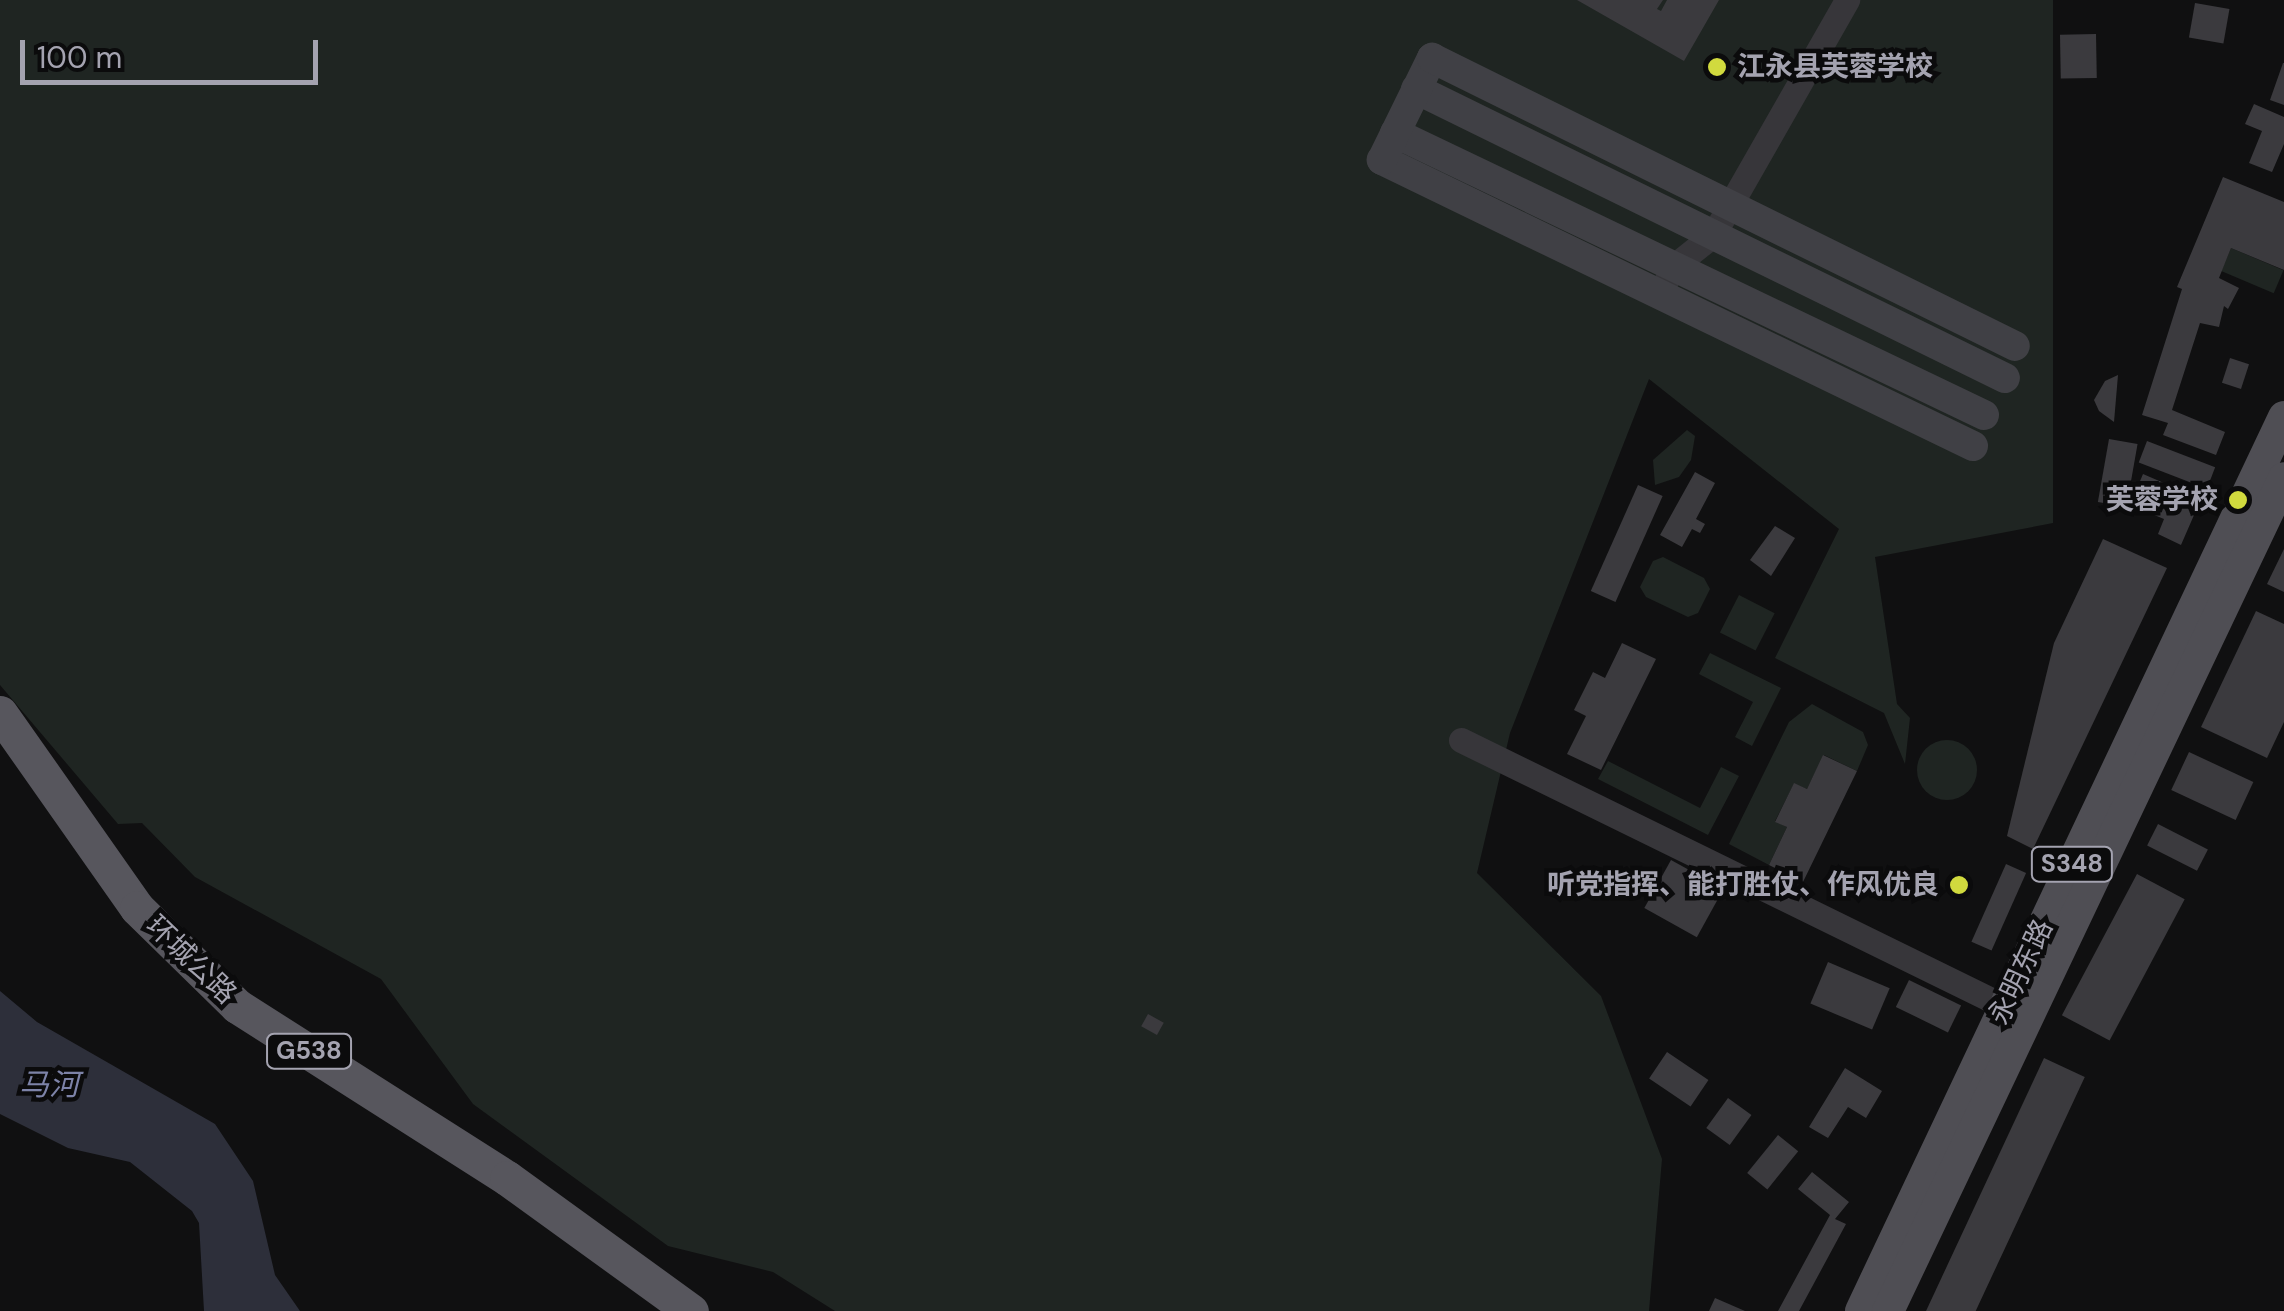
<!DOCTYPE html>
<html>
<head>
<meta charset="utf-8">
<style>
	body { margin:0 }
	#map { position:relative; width:2284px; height:1311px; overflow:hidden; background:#101011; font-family:"DM Sans","Noto Sans SC",sans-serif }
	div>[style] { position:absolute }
	.green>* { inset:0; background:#1f2522; transform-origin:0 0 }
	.round { border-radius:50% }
	.water>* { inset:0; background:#2d2f3a }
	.building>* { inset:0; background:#3b3a3e; transform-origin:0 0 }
	.tertiary>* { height:25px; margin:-12.5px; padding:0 12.5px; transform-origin:12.5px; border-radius:12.5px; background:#37363a }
	.secondary>* { height:30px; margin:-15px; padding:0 15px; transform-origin:15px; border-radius:15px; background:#404045 }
	.primary>* { height:32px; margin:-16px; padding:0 16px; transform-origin:16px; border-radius:16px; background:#4f4e54 }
	.trunk>* { height:35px; margin:-17.5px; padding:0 17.5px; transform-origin:17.5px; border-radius:17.5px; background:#57565d }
	.dots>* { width:28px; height:28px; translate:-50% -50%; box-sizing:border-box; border:5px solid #0b0b0c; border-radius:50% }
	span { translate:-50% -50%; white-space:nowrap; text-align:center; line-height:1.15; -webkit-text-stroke:9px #0b0b0c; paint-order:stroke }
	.shield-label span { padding:2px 8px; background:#0b0b0c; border:2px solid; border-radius:8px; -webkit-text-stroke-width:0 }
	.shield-label { font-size:25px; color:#a4a3b0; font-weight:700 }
	.poi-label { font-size:28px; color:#a4a3b0; font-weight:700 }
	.left { translate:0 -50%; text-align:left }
	.right { translate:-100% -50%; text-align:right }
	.street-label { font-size:28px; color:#a4a3b0 }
	.water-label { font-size:30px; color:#7d83a8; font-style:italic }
	.scale { position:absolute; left:20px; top:40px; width:298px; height:45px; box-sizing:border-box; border:5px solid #a4a3b0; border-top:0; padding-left:12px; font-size:30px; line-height:35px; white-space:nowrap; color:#a4a3b0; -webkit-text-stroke:8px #0b0b0c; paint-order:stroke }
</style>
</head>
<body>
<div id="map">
	<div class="green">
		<i style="clip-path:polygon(0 0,2053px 0,2053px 523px,1875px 557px,1897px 704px,1910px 718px,1905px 764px,1884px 713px,1775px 658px,1839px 529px,1649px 379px,1510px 733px,1477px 873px,1601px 996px,1662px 1159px,1649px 1311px,835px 1311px,773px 1272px,668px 1246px,473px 1104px,381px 979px,195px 877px,142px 823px,118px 824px,0 685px)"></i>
		<i style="left:2231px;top:248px;width:57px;height:25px;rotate:23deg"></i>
		<i style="clip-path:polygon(1687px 430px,1695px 436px,1691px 460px,1679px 477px,1655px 485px,1653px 460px)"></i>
		<i style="clip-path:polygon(1663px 557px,1704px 578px,1710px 589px,1698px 613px,1688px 617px,1646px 597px,1640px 587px,1653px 561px)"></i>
		<i style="left:1739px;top:595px;width:40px;height:42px;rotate:27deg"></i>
		<i style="clip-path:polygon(1710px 653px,1781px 688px,1752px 746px,1735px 737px,1753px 702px,1699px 674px)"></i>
		<i style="clip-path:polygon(1812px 704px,1863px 732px,1868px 745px,1857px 771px,1824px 755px,1807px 789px,1794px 784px,1775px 821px,1787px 827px,1769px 865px,1729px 844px,1789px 722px)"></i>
		<i class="round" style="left:1917px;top:740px;width:60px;height:60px"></i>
		<i style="clip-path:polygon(1608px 761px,1700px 808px,1721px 767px,1739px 776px,1708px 835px,1598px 779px)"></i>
	</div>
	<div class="water">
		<i style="clip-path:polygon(0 991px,37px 1022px,215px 1124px,253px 1181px,275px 1275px,300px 1311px,204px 1311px,199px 1223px,192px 1211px,130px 1162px,68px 1148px,0 1114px)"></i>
	</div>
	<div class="building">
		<i style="clip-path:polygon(1577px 0,1663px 0,1657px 9px,1661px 11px,1667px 0,1719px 0,1684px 61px)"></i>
		<i style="left:2195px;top:3px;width:35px;height:35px;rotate:10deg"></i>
		<i style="left:2096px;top:34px;width:44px;height:36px;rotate:89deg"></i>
		<i style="clip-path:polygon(2283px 63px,2284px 63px,2284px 105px,2270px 100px)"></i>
		<i style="clip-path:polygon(2254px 104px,2284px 117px,2284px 144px,2272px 172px,2249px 163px,2262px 131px,2245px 124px)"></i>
		<i style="clip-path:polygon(2223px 177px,2284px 202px,2284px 270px,2231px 248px,2219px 278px,2239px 288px,2228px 309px,2224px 306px,2219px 327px,2200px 323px,2172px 410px,2225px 432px,2216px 455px,2163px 435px,2168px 423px,2142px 415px,2182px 289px,2177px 287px)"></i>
		<i style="left:2230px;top:358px;width:20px;height:26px;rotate:18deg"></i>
		<i style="clip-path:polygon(2118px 375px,2114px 422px,2099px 411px,2094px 400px,2105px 381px)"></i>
		<i style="left:2109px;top:439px;width:29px;height:64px;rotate:10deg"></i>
		<i style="left:2147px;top:441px;width:73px;height:23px;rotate:21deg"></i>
		<i style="clip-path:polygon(1695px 472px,1715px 483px,1696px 519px,1705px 524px,1700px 533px,1692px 529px,1682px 547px,1660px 535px)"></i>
		<i style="clip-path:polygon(2143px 474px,2201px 499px,2181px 545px,2158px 534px,2164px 519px,2130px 505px)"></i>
		<i style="left:1638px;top:485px;width:27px;height:116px;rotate:24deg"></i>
		<i style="clip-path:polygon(1775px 526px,1795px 538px,1771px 576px,1750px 560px)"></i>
		<i style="clip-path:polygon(2103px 539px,2167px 568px,2033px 849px,2007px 836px,2054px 643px)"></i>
		<i style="clip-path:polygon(2284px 549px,2284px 592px,2267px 584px)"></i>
		<i style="clip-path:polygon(2256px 611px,2284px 624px,2284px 722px,2267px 758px,2201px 727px)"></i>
		<i style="clip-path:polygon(1622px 643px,1656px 659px,1601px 770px,1567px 754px,1586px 716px,1574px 710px,1593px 672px,1605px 678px)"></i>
		<i style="left:2189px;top:752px;width:71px;height:42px;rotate:25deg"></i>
		<i style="clip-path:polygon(1823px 755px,1857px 771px,1803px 882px,1769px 865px,1787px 827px,1775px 822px,1794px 783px,1807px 789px)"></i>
		<i style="left:2158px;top:824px;width:56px;height:24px;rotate:27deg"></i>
		<i style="left:1671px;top:860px;width:60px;height:55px;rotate:29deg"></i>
		<i style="left:2006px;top:864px;width:22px;height:85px;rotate:24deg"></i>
		<i style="left:2137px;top:874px;width:54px;height:160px;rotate:28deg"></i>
		<i style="left:1828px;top:962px;width:67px;height:45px;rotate:23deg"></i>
		<i style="left:1909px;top:980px;width:58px;height:30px;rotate:26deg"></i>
		<i style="left:1148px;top:1014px;width:18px;height:14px;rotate:29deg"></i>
		<i style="left:1667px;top:1052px;width:50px;height:32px;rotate:34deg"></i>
		<i style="left:2044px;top:1058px;width:45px;height:280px;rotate:25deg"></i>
		<i style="clip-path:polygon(1845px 1068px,1882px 1091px,1866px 1118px,1848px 1107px,1828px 1138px,1809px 1127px)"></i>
		<i style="left:1728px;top:1098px;width:29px;height:37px;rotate:36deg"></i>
		<i style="left:1778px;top:1135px;width:26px;height:49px;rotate:39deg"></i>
		<i style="clip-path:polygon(1812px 1172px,1849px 1202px,1835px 1219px,1846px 1224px,1799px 1311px,1778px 1311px,1830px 1215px,1798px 1189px)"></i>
		<i style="clip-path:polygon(1715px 1298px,1745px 1311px,1709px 1311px)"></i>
	</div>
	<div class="tertiary">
		<i style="left:1667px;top:279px;width:15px;rotate:-62deg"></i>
		<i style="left:1674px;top:266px;width:50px;rotate:-38.5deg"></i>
		<i style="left:1713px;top:235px;width:271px;rotate:-60.3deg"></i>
		<i style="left:1461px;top:740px;width:620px;rotate:26.11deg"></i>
	</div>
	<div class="secondary">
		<i style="left:1416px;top:89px;width:656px;rotate:26.14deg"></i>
		<i style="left:1395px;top:133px;width:653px;rotate:25.58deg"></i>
		<i style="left:1973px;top:446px;width:657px;rotate:-154.18deg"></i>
		<i style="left:1382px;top:160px;width:114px;rotate:-63.9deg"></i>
		<i style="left:1432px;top:58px;width:650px;rotate:26.29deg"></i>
	</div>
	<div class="primary">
		<i style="left:1861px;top:1311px;width:989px;rotate:-64.68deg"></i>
		<i style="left:1888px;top:1311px;width:922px;rotate:-64.57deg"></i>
	</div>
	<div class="trunk">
		<i style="left:0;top:713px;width:238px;rotate:54.9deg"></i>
		<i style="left:137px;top:908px;width:140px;rotate:44.4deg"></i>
		<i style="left:237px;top:1006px;width:320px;rotate:32.5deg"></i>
		<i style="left:507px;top:1178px;width:227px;rotate:35.9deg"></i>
	</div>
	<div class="dots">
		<i style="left:1717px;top:67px;background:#d1da3e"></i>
		<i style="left:2238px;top:500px;background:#d1da3e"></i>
		<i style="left:1959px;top:885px;background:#d1da3e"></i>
	</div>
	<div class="shield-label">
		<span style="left:2072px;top:864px">S348</span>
		<span style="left:309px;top:1051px">G538</span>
	</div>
	<div class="poi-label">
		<span class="left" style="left:1737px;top:67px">江永县芙蓉学校</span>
		<span class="right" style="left:2218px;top:500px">芙蓉学校</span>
		<span class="right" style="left:1939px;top:885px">听党指挥、能打胜仗、作风优良</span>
	</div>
	<div class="street-label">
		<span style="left:191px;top:960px;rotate:44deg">环城公路</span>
		<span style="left:2021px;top:972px;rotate:-65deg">永明东路</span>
	</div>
	<div class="water-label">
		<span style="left:49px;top:1085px">马河</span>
	</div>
	<div class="scale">100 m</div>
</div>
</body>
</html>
